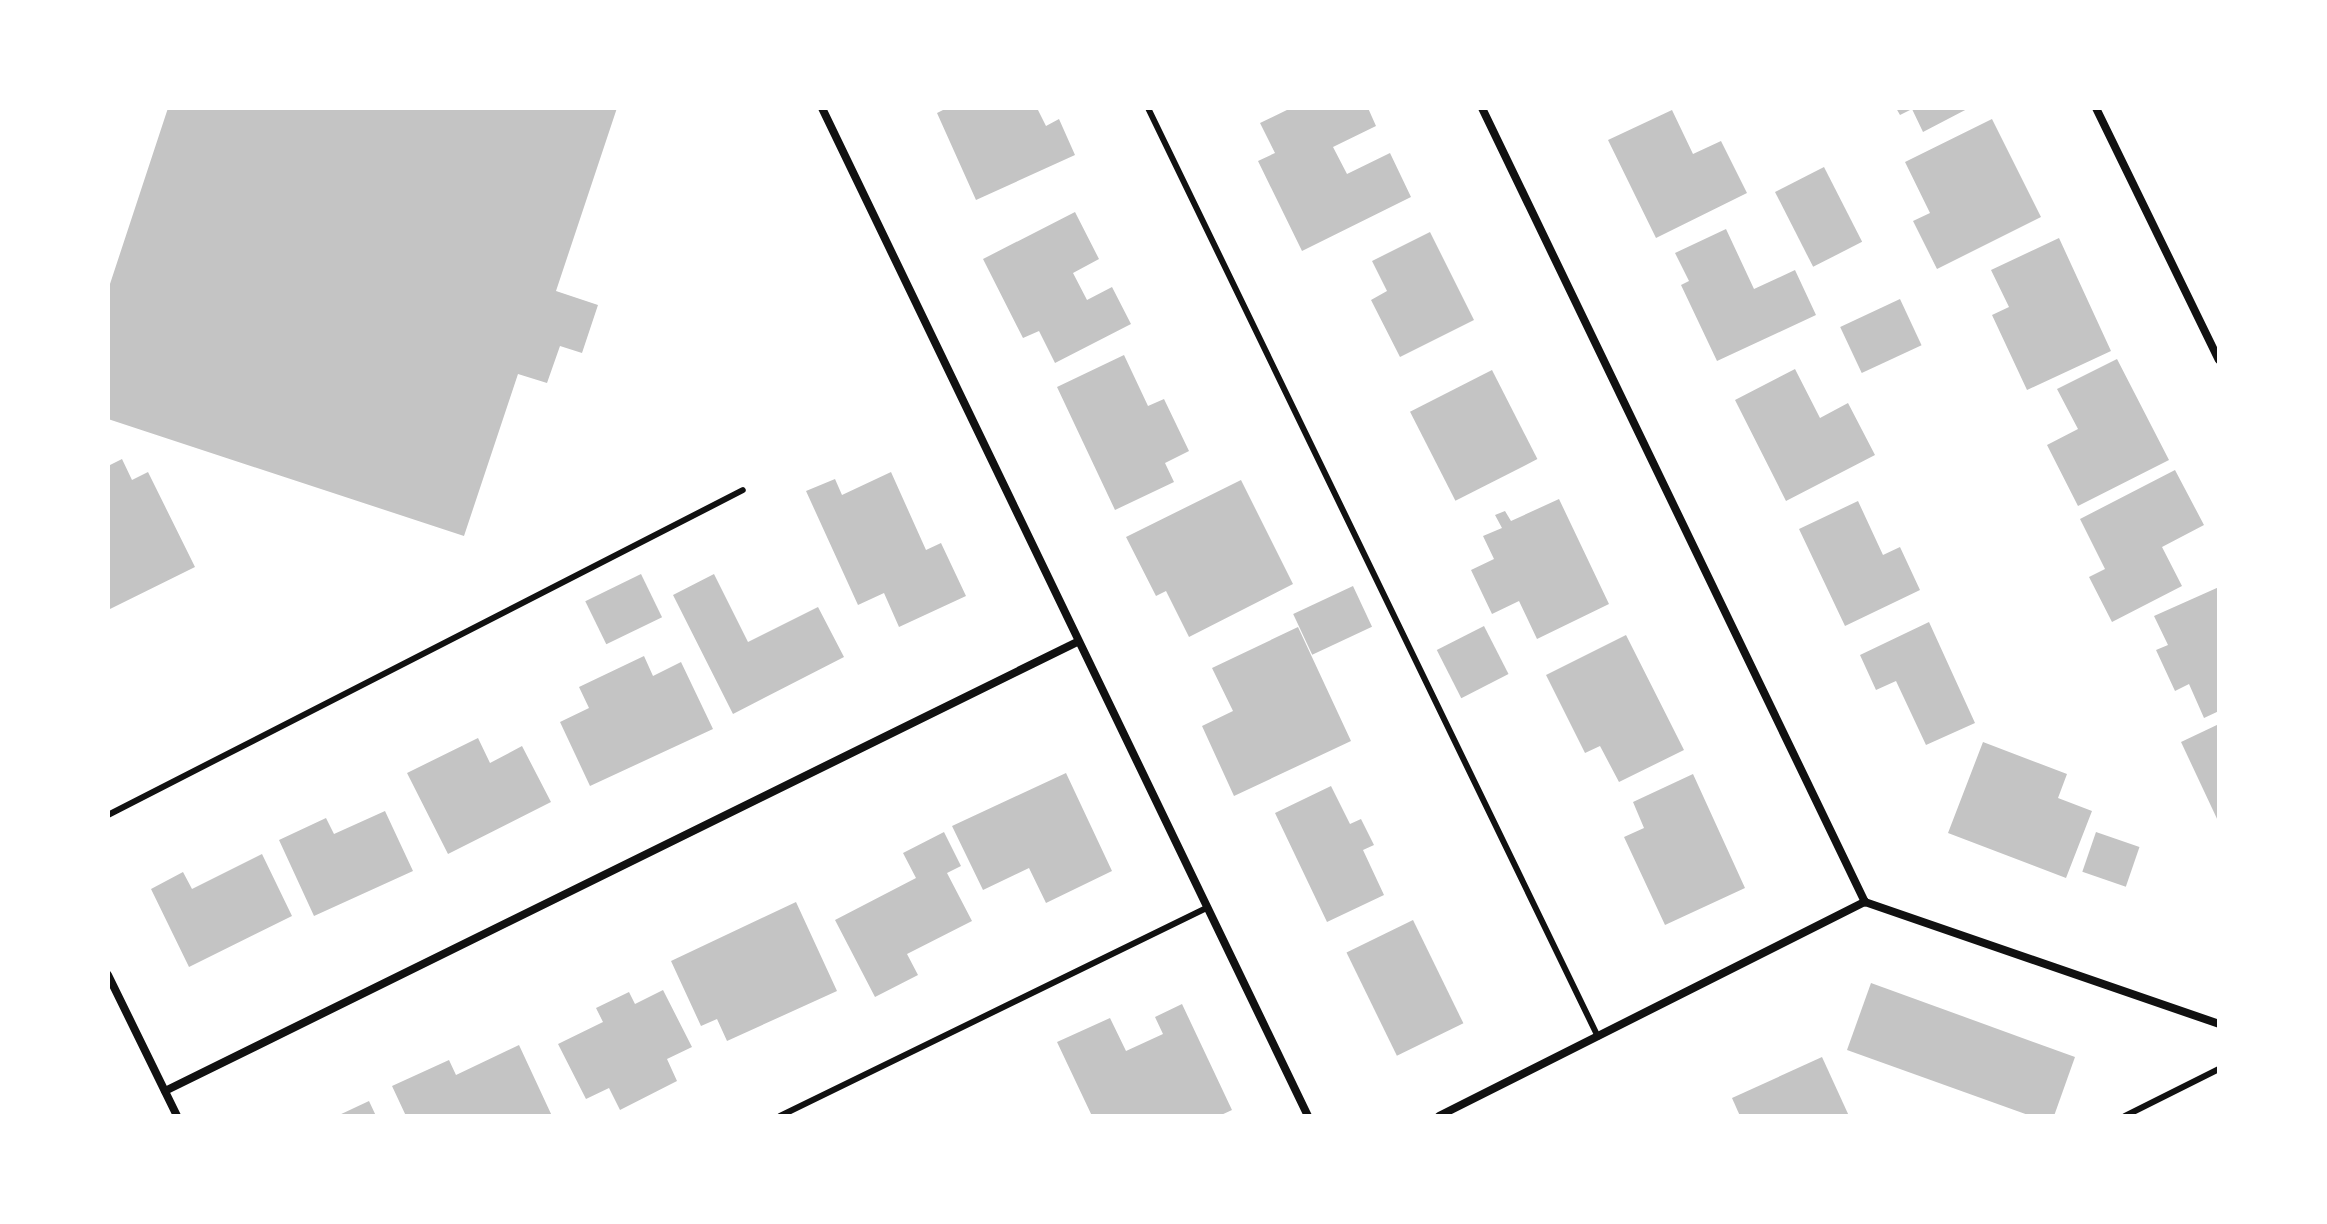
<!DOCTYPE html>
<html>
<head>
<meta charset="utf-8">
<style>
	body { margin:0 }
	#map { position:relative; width:2327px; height:1224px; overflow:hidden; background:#fff; font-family:Helvetica,sans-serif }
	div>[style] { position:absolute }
	.building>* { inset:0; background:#c4c4c4; transform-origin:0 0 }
	.service>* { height:6px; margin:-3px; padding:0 3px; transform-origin:3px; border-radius:3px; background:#111 }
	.minor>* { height:8px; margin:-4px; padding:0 4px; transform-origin:4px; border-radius:4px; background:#111 }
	span { translate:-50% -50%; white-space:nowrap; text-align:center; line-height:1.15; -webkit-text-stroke:6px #fff; paint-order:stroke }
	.frame { position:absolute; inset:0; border:110px solid #fff; pointer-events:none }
</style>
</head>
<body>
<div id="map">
	<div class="building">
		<i style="clip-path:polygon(168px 108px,617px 108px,556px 291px,598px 305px,582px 353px,560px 346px,547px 383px,518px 374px,464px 536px,108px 419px,108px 290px)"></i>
		<i style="clip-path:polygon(947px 108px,1037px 108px,1046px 126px,1059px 119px,1075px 155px,976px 200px,937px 113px)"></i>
		<i style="clip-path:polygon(1291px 108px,1368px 108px,1376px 126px,1333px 147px,1347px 174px,1390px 153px,1411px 197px,1302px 251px,1258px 161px,1275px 153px,1260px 123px)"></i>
		<i style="clip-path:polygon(1896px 108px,1969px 108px,1923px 132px,1912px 109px,1900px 115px)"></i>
		<i style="clip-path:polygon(1672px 110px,1693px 154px,1721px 141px,1747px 193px,1656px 238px,1608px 140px)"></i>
		<i style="clip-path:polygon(1992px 119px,2041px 217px,1937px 269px,1913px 221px,1930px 213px,1905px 162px)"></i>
		<i style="left:1824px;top:167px;width:84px;height:55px;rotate:63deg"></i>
		<i style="clip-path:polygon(1075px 212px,1099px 259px,1073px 273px,1087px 300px,1112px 287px,1131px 324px,1055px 363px,1039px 331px,1023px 338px,983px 259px)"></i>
		<i style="clip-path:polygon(1726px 229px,1754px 289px,1795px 270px,1816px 315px,1717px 361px,1681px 285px,1689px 281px,1675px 253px)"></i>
		<i style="clip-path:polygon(1430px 232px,1474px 320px,1400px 357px,1371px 300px,1387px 291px,1372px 261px)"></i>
		<i style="clip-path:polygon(2059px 238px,2111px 351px,2027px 390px,1992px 315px,2009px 307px,1991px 270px)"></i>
		<i style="left:1900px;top:299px;width:51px;height:66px;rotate:65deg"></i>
		<i style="clip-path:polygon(1124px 355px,1148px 406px,1164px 399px,1189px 451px,1165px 463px,1174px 482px,1115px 510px,1057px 387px)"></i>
		<i style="clip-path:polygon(2117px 359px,2169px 460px,2078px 506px,2047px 445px,2078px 429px,2057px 389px)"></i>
		<i style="clip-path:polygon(1795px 369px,1820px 418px,1848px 403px,1875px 455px,1786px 501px,1735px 400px)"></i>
		<i style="left:1492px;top:370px;width:100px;height:92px;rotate:63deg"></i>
		<i style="clip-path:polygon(122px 459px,132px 480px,148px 472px,195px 567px,108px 610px,108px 466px)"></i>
		<i style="clip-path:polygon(2175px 470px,2204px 525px,2162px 547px,2182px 586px,2112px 622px,2089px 577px,2105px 569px,2080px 519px)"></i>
		<i style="clip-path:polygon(891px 472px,926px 550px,941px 543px,966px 596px,899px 627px,884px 593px,858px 605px,806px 491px,835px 479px,842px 495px)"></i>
		<i style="clip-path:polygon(1241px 480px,1293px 584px,1189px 637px,1166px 591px,1156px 596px,1126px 537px)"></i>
		<i style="clip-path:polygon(1559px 499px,1609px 604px,1537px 639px,1519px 601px,1492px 614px,1471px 570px,1494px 559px,1483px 536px,1502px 528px,1495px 515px,1505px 511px,1511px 521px)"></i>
		<i style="clip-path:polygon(1858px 501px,1883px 555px,1900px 547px,1920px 590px,1845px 626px,1799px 529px)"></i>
		<i style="left:641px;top:574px;width:48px;height:62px;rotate:64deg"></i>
		<i style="clip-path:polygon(714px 574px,748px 642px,818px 607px,844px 657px,733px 714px,673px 595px)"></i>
		<i style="left:1353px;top:586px;width:45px;height:66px;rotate:65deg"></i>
		<i style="clip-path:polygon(2219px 587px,2219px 711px,2204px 718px,2189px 684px,2175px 691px,2156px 650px,2168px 645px,2154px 616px)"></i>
		<i style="clip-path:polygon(1929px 622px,1975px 723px,1926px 745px,1896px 681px,1876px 690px,1860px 655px)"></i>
		<i style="left:1484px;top:626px;width:54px;height:53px;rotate:63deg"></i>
		<i style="clip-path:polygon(1298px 627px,1351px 741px,1234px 796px,1202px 726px,1233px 711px,1212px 668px)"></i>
		<i style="clip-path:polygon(1626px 635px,1684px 750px,1619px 782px,1600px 746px,1585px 753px,1546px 675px)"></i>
		<i style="clip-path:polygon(644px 656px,653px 676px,681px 662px,713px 729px,590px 786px,560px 722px,589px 708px,579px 687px)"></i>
		<i style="clip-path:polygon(2219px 724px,2219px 823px,2181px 742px)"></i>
		<i style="clip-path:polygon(478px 738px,490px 763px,522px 746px,551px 802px,448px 854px,407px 773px)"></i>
		<i style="clip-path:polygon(1983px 742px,2067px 774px,2058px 798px,2092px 811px,2066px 878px,1948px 833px)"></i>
		<i style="clip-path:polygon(1066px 773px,1112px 871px,1046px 903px,1029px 868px,983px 890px,952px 826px)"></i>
		<i style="clip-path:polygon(1693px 774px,1745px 888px,1665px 925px,1624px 837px,1644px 828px,1633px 802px)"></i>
		<i style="clip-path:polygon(1331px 786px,1350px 824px,1361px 819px,1374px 845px,1363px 850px,1384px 895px,1327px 922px,1275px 813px)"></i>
		<i style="clip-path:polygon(385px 811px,413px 871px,314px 916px,279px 840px,326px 818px,334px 834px)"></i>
		<i style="clip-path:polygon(944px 832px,961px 866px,947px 873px,972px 921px,907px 954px,918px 975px,875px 997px,835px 920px,916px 878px,903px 853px)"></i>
		<i style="left:2096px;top:832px;width:46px;height:42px;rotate:19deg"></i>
		<i style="clip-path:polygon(262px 854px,292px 916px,189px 967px,151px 889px,183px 872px,192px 889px)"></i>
		<i style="clip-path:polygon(796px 902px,837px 991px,727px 1041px,717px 1019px,701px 1026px,671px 961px)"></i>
		<i style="left:1413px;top:920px;width:115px;height:74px;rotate:64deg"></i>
		<i style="clip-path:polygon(1871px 983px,2075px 1057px,2054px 1116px,2031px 1116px,1847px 1050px)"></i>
		<i style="clip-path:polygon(663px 990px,692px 1047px,667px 1059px,677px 1081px,620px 1110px,609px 1088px,586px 1099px,558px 1044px,603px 1022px,596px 1008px,629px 992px,635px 1004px)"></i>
		<i style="clip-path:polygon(1182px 1004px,1232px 1110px,1219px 1116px,1092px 1116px,1057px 1042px,1110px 1018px,1126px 1051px,1163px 1034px,1155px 1017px)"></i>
		<i style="clip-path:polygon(519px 1045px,552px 1116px,406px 1116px,392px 1086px,449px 1060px,456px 1075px)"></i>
		<i style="clip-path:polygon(1822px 1057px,1849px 1116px,1740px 1116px,1732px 1098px)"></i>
		<i style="clip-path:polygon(369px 1101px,376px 1116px,337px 1116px)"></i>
	</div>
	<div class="service">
		<i style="left:1148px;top:108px;width:1032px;rotate:64.15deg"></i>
		<i style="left:108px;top:815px;width:713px;rotate:-27.1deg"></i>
		<i style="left:780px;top:1116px;width:475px;rotate:-26deg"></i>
		<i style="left:2125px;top:1116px;width:105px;rotate:-26.6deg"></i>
	</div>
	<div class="minor">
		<i style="left:822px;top:108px;width:1119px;rotate:64.26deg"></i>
		<i style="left:1482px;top:108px;width:882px;rotate:64.25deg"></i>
		<i style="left:2096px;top:108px;width:280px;rotate:64deg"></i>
		<i style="left:108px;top:975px;width:157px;rotate:63.9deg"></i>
		<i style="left:165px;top:1091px;width:1017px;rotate:-26.21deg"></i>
		<i style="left:1439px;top:1116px;width:477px;rotate:-26.7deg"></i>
		<i style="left:1865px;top:902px;width:374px;rotate:19deg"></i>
	</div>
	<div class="frame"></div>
</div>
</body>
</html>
